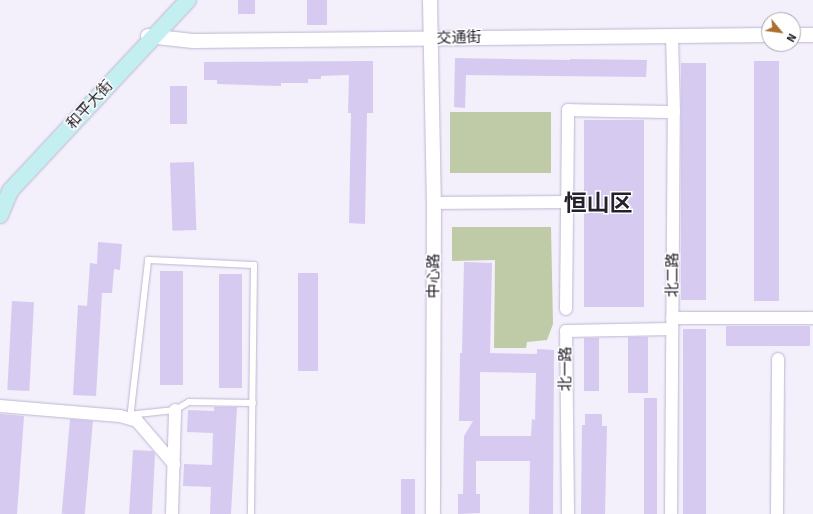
<!DOCTYPE html>
<html>
<head>
<meta charset="utf-8">
<style>
	body { margin:0 }
	#map { position:relative; width:813px; height:514px; overflow:hidden; background:#f3effb; font-family:Signika,"Noto Sans SC",sans-serif }
	div>[style] { position:absolute }
	.green>* { inset:0; background:#bfcaa6; transform-origin:0 0 }
	.building>* { inset:0; background:#d7caf0; transform-origin:0 0 }
	.roads { filter:drop-shadow(0 0 1px #bfb5d2) drop-shadow(0 0 1px #bfb5d2) }
	.service>* { height:6px; margin:-3px; padding:0 3px; transform-origin:3px; border-radius:3px; background:#fff }
	.minor>* { height:12px; margin:-6px; padding:0 6px; transform-origin:6px; border-radius:6px; background:#fff }
	.tertiary>* { height:14px; margin:-7px; padding:0 7px; transform-origin:7px; border-radius:7px; background:#fff }
	.secondary>* { height:16px; margin:-8px; padding:0 8px; transform-origin:8px; border-radius:8px; background:#c3eff1 }
	span { translate:-50% -50%; white-space:nowrap; text-align:center; line-height:1.15; -webkit-text-stroke:3px #fff; paint-order:stroke }
	.street-label { font-size:15px; color:#25212c }
	.town-label { font-size:23px; color:#25212c; font-weight:700 }
	.north { position:absolute; left:761px; top:12px; width:40px; height:40px; box-sizing:border-box; background:#fff; border:1px solid #a8a6ab; border-radius:50%; rotate:119deg; font-size:11px; font-weight:700; line-height:16px; text-align:center; color:#25212c }
	.north::after { content:''; display:block; margin:auto; width:14px; height:18px; background:#aa6e31; clip-path:polygon(50% 0,100% 100%,50% 72%,0 100%) }
</style>
</head>
<body>
<div id="map">
	<div class="green">
		<i style="left:551px;top:112px;width:61px;height:101px;rotate:90deg"></i>
		<i style="clip-path:polygon(452px 227px,551px 227px,553px 324px,547px 340px,527px 342px,526px 348px,494px 348px,495px 260px,452px 261px)"></i>
	</div>
	<div class="building">
		<i style="left:238px;top:0;width:17px;height:14px"></i>
		<i style="left:307px;top:0;width:20px;height:25px"></i>
		<i style="clip-path:polygon(455px 58px,570px 60px,570px 59px,647px 60px,646px 77px,466px 75px,465px 108px,454px 107px)"></i>
		<i style="clip-path:polygon(373px 61px,373px 113px,367px 113px,365px 224px,349px 223px,351px 113px,348px 113px,349px 75px,321px 76px,321px 79px,308px 79px,308px 83px,281px 83px,281px 86px,217px 84px,217px 80px,204px 80px,204px 62px)"></i>
		<i style="left:754px;top:61px;width:25px;height:240px"></i>
		<i style="left:681px;top:63px;width:25px;height:237px"></i>
		<i style="left:170px;top:86px;width:17px;height:38px"></i>
		<i style="left:584px;top:120px;width:60px;height:187px"></i>
		<i style="left:194px;top:162px;width:68px;height:24px;rotate:88deg"></i>
		<i style="clip-path:polygon(98px 242px,122px 244px,120px 270px,114px 269px,112px 293px,102px 293px,96px 396px,73px 395px,78px 305px,87px 306px,90px 263px,97px 264px)"></i>
		<i style="clip-path:polygon(evenodd,464px 262px,492px 263px,490px 353px,537px 354px,537px 349px,554px 350px,553px 514px,529px 514px,530px 461px,476px 461px,476px 494px,480px 494px,480px 513px,458px 514px,458px 494px,463px 494px,464px 436px,473px 421px,459px 421px,460px 353px,462px 353px,464px 262px,480px 372px,536px 373px,535px 420px,532px 419px,531px 436px,480px 436px,480px 372px)"></i>
		<i style="left:160px;top:271px;width:23px;height:114px"></i>
		<i style="left:298px;top:273px;width:20px;height:98px"></i>
		<i style="left:219px;top:274px;width:23px;height:114px"></i>
		<i style="left:12px;top:301px;width:22px;height:89px;rotate:3deg"></i>
		<i style="left:810px;top:326px;width:20px;height:84px;rotate:90deg"></i>
		<i style="left:683px;top:329px;width:23px;height:185px"></i>
		<i style="left:628px;top:337px;width:20px;height:56px"></i>
		<i style="left:584px;top:338px;width:15px;height:53px"></i>
		<i style="left:644px;top:398px;width:13px;height:116px"></i>
		<i style="clip-path:polygon(214px 407px,237px 407px,231px 514px,210px 514px,211px 487px,183px 486px,184px 464px,212px 465px,213px 433px,187px 432px,188px 410px,214px 411px)"></i>
		<i style="clip-path:polygon(0 414px,24px 416px,17px 514px,0 514px)"></i>
		<i style="clip-path:polygon(585px 414px,602px 414px,602px 426px,607px 426px,605px 514px,581px 514px,582px 425px,585px 425px)"></i>
		<i style="left:70px;top:419px;width:23px;height:95px;rotate:5deg"></i>
		<i style="clip-path:polygon(133px 450px,153px 451px,155px 454px,152px 514px,129px 514px)"></i>
		<i style="left:415px;top:479px;width:35px;height:14px;rotate:90deg"></i>
	</div>
	<div class="roads">
		<div class="service">
			<i style="left:128px;top:415px;width:47px;rotate:-6.1deg"></i>
			<i style="left:175px;top:410px;width:16px;rotate:-30deg"></i>
			<i style="left:189px;top:402px;width:64px;rotate:0.9deg"></i>
			<i style="left:130px;top:419px;width:160px;rotate:-83.5deg"></i>
			<i style="left:148px;top:260px;width:106px;rotate:2.7deg"></i>
			<i style="left:254px;top:265px;width:249px;rotate:90.7deg"></i>
		</div>
		<div class="minor">
			<i style="left:434px;top:203px;width:133px;rotate:-0.4deg"></i>
			<i style="left:566px;top:309px;width:199px;rotate:-89.4deg"></i>
			<i style="left:568px;top:110px;width:106px;rotate:1.1deg"></i>
			<i style="left:672px;top:318px;width:141px"></i>
			<i style="left:0;top:406px;width:120px;rotate:4.8deg"></i>
			<i style="left:120px;top:416px;width:18px;rotate:16deg"></i>
			<i style="left:137px;top:421px;width:57px;rotate:49.3deg"></i>
			<i style="left:172px;top:514px;width:104px;rotate:-88.3deg"></i>
			<i style="left:568px;top:514px;width:183px;rotate:-90.6deg"></i>
			<i style="left:566px;top:331px;width:106px;rotate:-1.1deg"></i>
			<i style="left:671px;top:514px;width:402px;rotate:-89.6deg"></i>
			<i style="left:674px;top:112px;width:76px;rotate:-91.5deg"></i>
			<i style="left:777px;top:514px;width:155px;rotate:-89.6deg"></i>
		</div>
		<div class="tertiary">
			<i style="left:430px;top:0;width:203px;rotate:88.9deg"></i>
			<i style="left:434px;top:203px;width:311px;rotate:90.2deg"></i>
			<i style="left:793px;top:35px;width:20px"></i>
			<i style="left:148px;top:36px;width:45px;rotate:6.3deg"></i>
			<i style="left:193px;top:41px;width:576px;rotate:-0.6deg"></i>
		</div>
		<div class="secondary">
			<i style="left:0;top:215px;width:26px;rotate:-67deg"></i>
			<i style="left:10px;top:191px;width:261px;rotate:-47deg"></i>
		</div>
	</div>
	<div class="street-label">
		<span style="left:459px;top:38px;rotate:-1deg">交通街</span>
		<span style="left:90px;top:105px;rotate:-47deg">和平大街</span>
		<span style="left:673px;top:275px;rotate:-90deg">北二路</span>
		<span style="left:434px;top:276px;rotate:-90deg">中心路</span>
		<span style="left:566px;top:369px;rotate:-90deg">北一路</span>
	</div>
	<div class="town-label">
		<span style="left:598px;top:204px">恒山区</span>
	</div>
	<div class="north">N</div>
</div>
</body>
</html>
